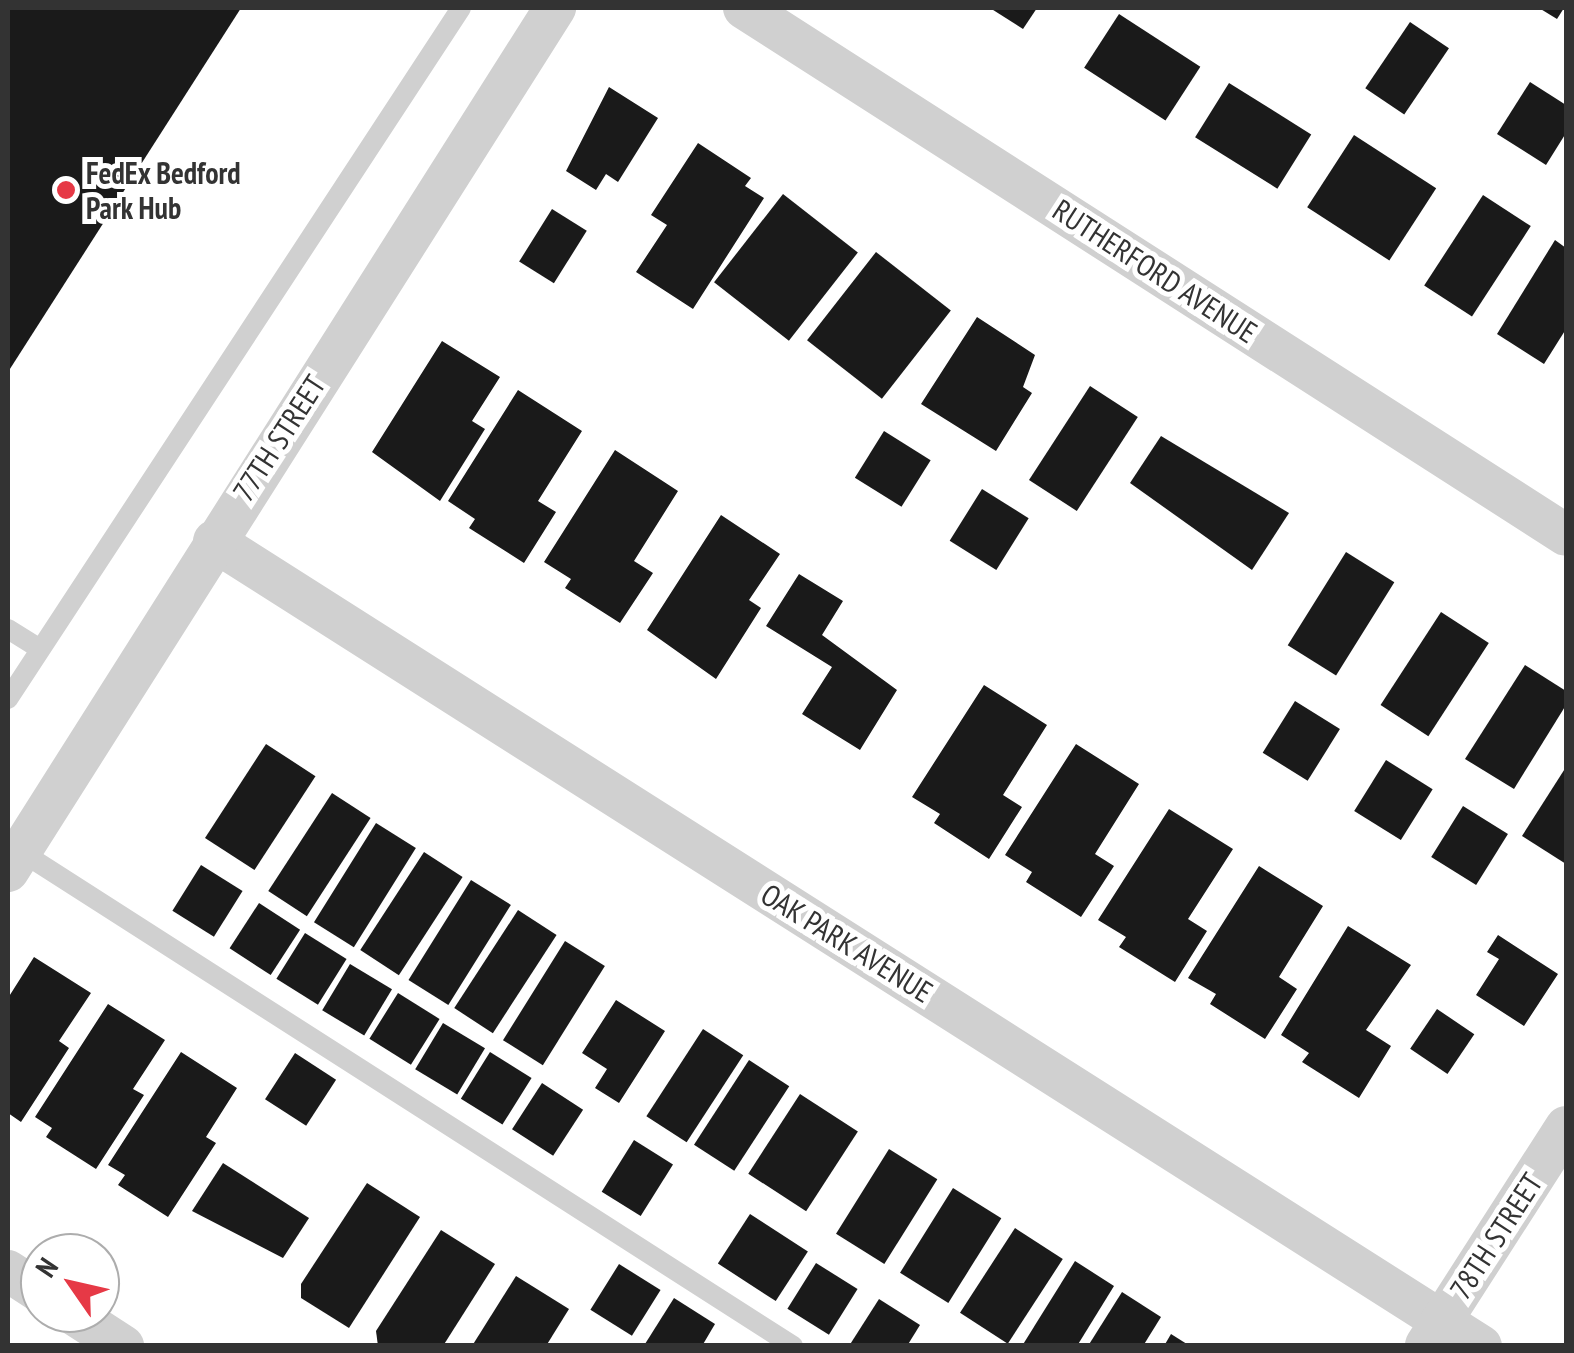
<!DOCTYPE html>
<html>
<head>
<meta charset="utf-8">
<style>
	body { margin:0 }
	#map { position:relative; width:1574px; height:1353px; overflow:hidden; background:#fff; font-family:"PT Sans Narrow",sans-serif }
	div>[style] { position:absolute }
	.building>* { inset:0; background:#1a1a1a; transform-origin:0 0 }
	.service>* { height:20px; margin:-10px; padding:0 10px; transform-origin:10px; border-radius:10px; background:#d0d0d0 }
	.minor>* { height:42px; margin:-21px; padding:0 21px; transform-origin:21px; border-radius:21px; background:#d0d0d0 }
	.dots>* { width:28px; height:28px; translate:-50% -50%; box-sizing:border-box; border:5px solid #fff; border-radius:50% }
	span { translate:-50% -50%; white-space:nowrap; text-align:center; line-height:1.15; -webkit-text-stroke:10px #fff; paint-order:stroke }
	.poi-label { font-size:30px; color:#333; font-weight:700 }
	.left { translate:0 -50%; text-align:left }
	.street-label { font-size:30px; color:#333 }
	.frame { position:absolute; inset:0; border:10px solid #333; pointer-events:none }
	.north { position:absolute; left:20px; top:1233px; width:100px; height:100px; box-sizing:border-box; background:#fff; border:2px solid #adadad; border-radius:50%; rotate:304deg; font-size:28px; font-weight:700; line-height:40px; text-align:center; color:#333 }
	.north::after { content:''; display:block; margin:auto; width:35px; height:45px; background:#e63946; clip-path:polygon(50% 0,100% 100%,50% 72%,0 100%) }
</style>
</head>
<body>
<div id="map">
	<div class="building">
		<i style="clip-path:polygon(8px 8px,241px 8px,8px 372px)"></i>
		<i style="clip-path:polygon(990px 8px,1037px 8px,1023px 29px)"></i>
		<i style="clip-path:polygon(1539px 8px,1564px 8px,1557px 19px)"></i>
		<i style="left:1119px;top:14px;width:97px;height:64px;rotate:33deg"></i>
		<i style="left:1410px;top:22px;width:47px;height:80px;rotate:34deg"></i>
		<i style="clip-path:polygon(1530px 82px,1566px 105px,1566px 133px,1546px 165px,1497px 134px)"></i>
		<i style="left:1229px;top:83px;width:97px;height:64px;rotate:32deg"></i>
		<i style="clip-path:polygon(609px 87px,658px 118px,618px 182px,606px 174px,596px 190px,566px 171px)"></i>
		<i style="left:1354px;top:135px;width:98px;height:86px;rotate:33deg"></i>
		<i style="clip-path:polygon(698px 143px,751px 178px,745px 186px,764px 198px,693px 309px,636px 272px,667px 225px,651px 215px)"></i>
		<i style="left:783px;top:194px;width:95px;height:112px;rotate:38deg"></i>
		<i style="left:1483px;top:195px;width:57px;height:108px;rotate:33deg"></i>
		<i style="left:552px;top:209px;width:41px;height:62px;rotate:32deg"></i>
		<i style="clip-path:polygon(1555px 240px,1566px 248px,1566px 329px,1544px 364px,1497px 334px)"></i>
		<i style="left:876px;top:252px;width:95px;height:112px;rotate:38deg"></i>
		<i style="clip-path:polygon(977px 317px,1035px 355px,1023px 387px,1032px 393px,996px 451px,921px 404px)"></i>
		<i style="clip-path:polygon(442px 341px,500px 377px,472px 421px,485px 429px,440px 501px,372px 452px)"></i>
		<i style="left:1090px;top:386px;width:57px;height:112px;rotate:33deg"></i>
		<i style="clip-path:polygon(518px 390px,582px 431px,538px 501px,556px 512px,524px 563px,469px 528px,475px 519px,448px 501px)"></i>
		<i style="left:884px;top:431px;width:55px;height:55px;rotate:32deg"></i>
		<i style="clip-path:polygon(1161px 436px,1289px 513px,1252px 570px,1130px 483px)"></i>
		<i style="clip-path:polygon(615px 450px,678px 491px,634px 561px,653px 573px,620px 623px,565px 588px,571px 579px,544px 562px)"></i>
		<i style="left:982px;top:489px;width:55px;height:61px;rotate:32deg"></i>
		<i style="clip-path:polygon(721px 515px,780px 554px,749px 600px,761px 608px,716px 679px,647px 630px)"></i>
		<i style="left:1346px;top:552px;width:57px;height:110px;rotate:32deg"></i>
		<i style="clip-path:polygon(799px 574px,843px 601px,822px 635px,897px 690px,860px 750px,802px 714px,832px 667px,766px 626px)"></i>
		<i style="left:1441px;top:612px;width:57px;height:111px;rotate:33deg"></i>
		<i style="clip-path:polygon(1525px 665px,1566px 691px,1566px 705px,1514px 789px,1465px 759px)"></i>
		<i style="clip-path:polygon(984px 685px,1047px 725px,1003px 795px,1022px 807px,989px 859px,934px 823px,940px 814px,912px 797px)"></i>
		<i style="left:1295px;top:701px;width:53px;height:61px;rotate:32deg"></i>
		<i style="left:266px;top:744px;width:59px;height:112px;rotate:33deg"></i>
		<i style="clip-path:polygon(1076px 744px,1139px 784px,1095px 854px,1114px 866px,1081px 917px,1026px 882px,1032px 872px,1005px 855px)"></i>
		<i style="left:1386px;top:760px;width:55px;height:60px;rotate:32deg"></i>
		<i style="clip-path:polygon(1566px 767px,1566px 864px,1522px 836px)"></i>
		<i style="left:332px;top:793px;width:46px;height:117px;rotate:33deg"></i>
		<i style="left:1463px;top:806px;width:53px;height:60px;rotate:32deg"></i>
		<i style="clip-path:polygon(1169px 809px,1233px 849px,1188px 919px,1207px 931px,1175px 982px,1119px 947px,1126px 937px,1098px 920px)"></i>
		<i style="left:376px;top:823px;width:47px;height:117px;rotate:32deg"></i>
		<i style="left:424px;top:852px;width:46px;height:117px;rotate:33deg"></i>
		<i style="left:201px;top:865px;width:49px;height:54px;rotate:32deg"></i>
		<i style="clip-path:polygon(1259px 866px,1323px 906px,1279px 977px,1297px 989px,1265px 1039px,1210px 1004px,1216px 994px,1188px 978px)"></i>
		<i style="left:471px;top:880px;width:47px;height:118px;rotate:32deg"></i>
		<i style="left:259px;top:903px;width:49px;height:54px;rotate:33deg"></i>
		<i style="left:518px;top:910px;width:46px;height:117px;rotate:33deg"></i>
		<i style="clip-path:polygon(1348px 926px,1411px 965px,1366px 1030px,1391px 1046px,1359px 1098px,1302px 1062px,1309px 1053px,1281px 1035px)"></i>
		<i style="left:305px;top:933px;width:49px;height:54px;rotate:32deg"></i>
		<i style="clip-path:polygon(1498px 935px,1558px 974px,1524px 1026px,1476px 995px,1499px 959px,1487px 952px)"></i>
		<i style="left:565px;top:941px;width:47px;height:117px;rotate:32deg"></i>
		<i style="clip-path:polygon(34px 957px,91px 993px,59px 1041px,69px 1048px,21px 1122px,8px 1113px,8px 998px)"></i>
		<i style="left:350px;top:964px;width:49px;height:54px;rotate:31deg"></i>
		<i style="left:398px;top:993px;width:49px;height:54px;rotate:32deg"></i>
		<i style="clip-path:polygon(616px 1000px,665px 1031px,619px 1103px,595px 1088px,607px 1069px,582px 1053px)"></i>
		<i style="clip-path:polygon(108px 1004px,165px 1040px,133px 1089px,144px 1095px,96px 1169px,46px 1137px,52px 1128px,35px 1117px)"></i>
		<i style="left:1437px;top:1009px;width:45px;height:48px;rotate:34deg"></i>
		<i style="left:443px;top:1023px;width:49px;height:54px;rotate:31deg"></i>
		<i style="left:703px;top:1029px;width:48px;height:104px;rotate:33deg"></i>
		<i style="clip-path:polygon(181px 1052px,237px 1088px,206px 1137px,216px 1143px,168px 1217px,118px 1185px,125px 1175px,108px 1165px)"></i>
		<i style="left:490px;top:1052px;width:49px;height:55px;rotate:32deg"></i>
		<i style="left:295px;top:1053px;width:49px;height:55px;rotate:33deg"></i>
		<i style="left:749px;top:1060px;width:48px;height:101px;rotate:33deg"></i>
		<i style="left:542px;top:1083px;width:49px;height:55px;rotate:33deg"></i>
		<i style="left:800px;top:1094px;width:69px;height:95px;rotate:33deg"></i>
		<i style="left:634px;top:1140px;width:46px;height:61px;rotate:32deg"></i>
		<i style="left:889px;top:1149px;width:57px;height:100px;rotate:32deg"></i>
		<i style="clip-path:polygon(223px 1163px,309px 1218px,283px 1258px,192px 1211px)"></i>
		<i style="clip-path:polygon(367px 1183px,420px 1217px,349px 1328px,301px 1298px,301px 1284px)"></i>
		<i style="left:953px;top:1188px;width:57px;height:100px;rotate:32deg"></i>
		<i style="left:750px;top:1214px;width:69px;height:59px;rotate:33deg"></i>
		<i style="left:1015px;top:1228px;width:57px;height:101px;rotate:33deg"></i>
		<i style="clip-path:polygon(441px 1230px,495px 1264px,443px 1346px,378px 1346px,376px 1331px)"></i>
		<i style="clip-path:polygon(1075px 1261px,1114px 1286px,1077px 1346px,1022px 1346px)"></i>
		<i style="left:816px;top:1263px;width:49px;height:54px;rotate:32deg"></i>
		<i style="left:619px;top:1264px;width:49px;height:54px;rotate:32deg"></i>
		<i style="clip-path:polygon(516px 1276px,569px 1309px,546px 1346px,472px 1346px)"></i>
		<i style="clip-path:polygon(1122px 1292px,1161px 1317px,1143px 1346px,1088px 1346px)"></i>
		<i style="clip-path:polygon(674px 1298px,715px 1324px,702px 1346px,645px 1344px)"></i>
		<i style="clip-path:polygon(879px 1299px,920px 1325px,907px 1346px,849px 1346px)"></i>
		<i style="clip-path:polygon(1171px 1334px,1190px 1346px,1164px 1346px)"></i>
	</div>
	<div class="service">
		<i style="left:8px;top:629px;width:36px;rotate:32deg"></i>
		<i style="left:8px;top:699px;width:826px;rotate:-56.75deg"></i>
		<i style="left:20px;top:851px;width:918px;rotate:32.63deg"></i>
	</div>
	<div class="minor">
		<i style="left:744px;top:8px;width:976px;rotate:32.66deg"></i>
		<i style="left:214px;top:541px;width:1501px;rotate:32.43deg"></i>
		<i style="left:8px;top:871px;width:1022px;rotate:-57.63deg"></i>
		<i style="left:8px;top:1271px;width:38px;rotate:33deg"></i>
		<i style="left:72px;top:1313px;width:61px;rotate:32.9deg"></i>
		<i style="left:1426px;top:1345px;width:259px;rotate:-57.3deg"></i>
	</div>
	<div class="dots">
		<i style="left:66px;top:190px;background:#e63946"></i>
	</div>
	<div class="poi-label">
		<span class="left" style="left:86px;top:190px">FedEx Bedford<br>Park Hub</span>
	</div>
	<div class="street-label">
		<span style="left:1155px;top:271px;rotate:33deg">RUTHERFORD AVENUE</span>
		<span style="left:279px;top:438px;rotate:-57deg">77TH STREET</span>
		<span style="left:847px;top:943px;rotate:32deg">OAK PARK AVENUE</span>
		<span style="left:1496px;top:1236px;rotate:-57deg">78TH STREET</span>
	</div>
	<div class="frame"></div>
	<div class="north">N</div>
</div>
</body>
</html>
